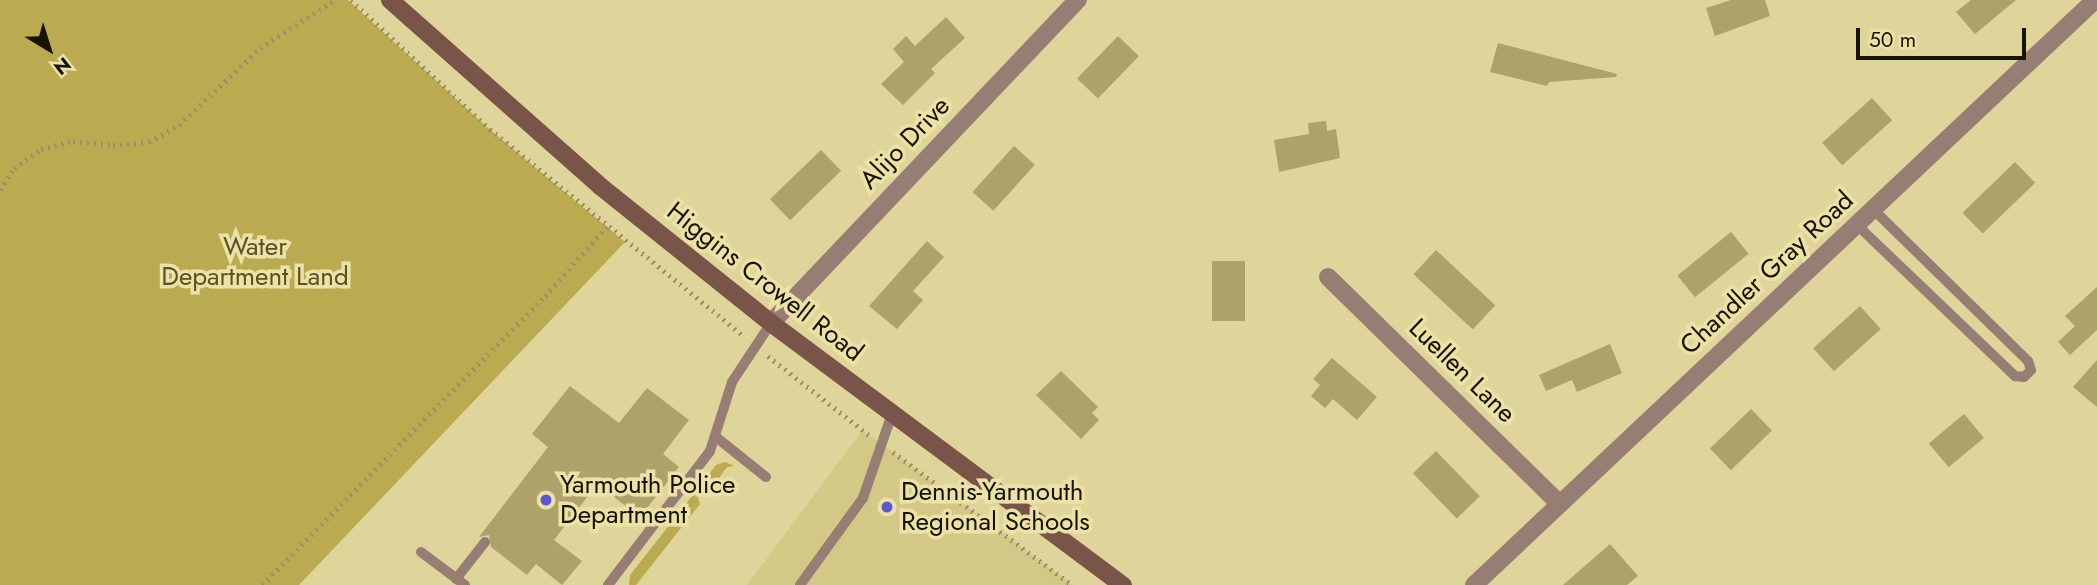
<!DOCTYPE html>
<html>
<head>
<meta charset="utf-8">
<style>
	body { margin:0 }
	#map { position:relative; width:2097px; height:585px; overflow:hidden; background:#dfd59b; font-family:Jost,sans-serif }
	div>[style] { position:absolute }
	.built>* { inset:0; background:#d3c886 }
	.green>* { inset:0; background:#bbab50 }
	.building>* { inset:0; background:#aca26a; transform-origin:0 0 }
	.path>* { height:4.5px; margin-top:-2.25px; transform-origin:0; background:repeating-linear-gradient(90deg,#9a9266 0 2px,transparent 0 7px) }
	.lane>* { height:10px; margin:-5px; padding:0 5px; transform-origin:5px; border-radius:5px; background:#977e75 }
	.street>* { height:18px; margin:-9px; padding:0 9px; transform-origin:9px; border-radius:9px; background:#977e75 }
	.secondary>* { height:18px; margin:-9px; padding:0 9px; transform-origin:9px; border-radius:9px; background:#795549 }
	.dots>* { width:19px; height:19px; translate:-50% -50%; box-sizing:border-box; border:4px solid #ece2a7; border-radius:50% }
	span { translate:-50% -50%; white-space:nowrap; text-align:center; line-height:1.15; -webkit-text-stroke:7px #ece2a7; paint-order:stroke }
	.street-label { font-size:26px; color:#171300 }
	.park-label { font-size:26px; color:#5a5224 }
	.poi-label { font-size:26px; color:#171300 }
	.left { translate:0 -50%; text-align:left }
	.north { position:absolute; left:14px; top:14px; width:70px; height:70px; -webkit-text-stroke:5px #ece2a7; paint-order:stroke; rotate:142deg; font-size:19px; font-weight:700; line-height:28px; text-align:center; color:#171300 }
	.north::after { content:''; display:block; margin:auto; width:24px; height:32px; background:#171300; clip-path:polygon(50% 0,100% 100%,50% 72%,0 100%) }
	.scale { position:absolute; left:1856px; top:28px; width:170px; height:32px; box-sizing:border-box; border:4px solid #171300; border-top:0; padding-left:9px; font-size:21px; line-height:24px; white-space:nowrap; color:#171300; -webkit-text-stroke:5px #ece2a7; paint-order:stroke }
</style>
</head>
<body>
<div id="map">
	<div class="built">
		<i style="clip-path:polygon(863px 430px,1073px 585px,747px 585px)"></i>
	</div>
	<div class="green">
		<i style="clip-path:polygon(0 0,348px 0,488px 128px,625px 242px,299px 585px,0 585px)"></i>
		<i style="clip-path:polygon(725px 462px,734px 466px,727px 467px,711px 489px,700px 487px,716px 465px)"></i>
		<i style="clip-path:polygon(696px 491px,700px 504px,636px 585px,629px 585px,630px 575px)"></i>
	</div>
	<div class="building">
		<i style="clip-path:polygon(1731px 0,1765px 0,1770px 16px,1715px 36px,1706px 8px)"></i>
		<i style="clip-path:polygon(1971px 0,2016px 0,1975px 34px,1956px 12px)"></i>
		<i style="clip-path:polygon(946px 17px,965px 38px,931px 69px,935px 73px,903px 105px,881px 84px,904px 62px,893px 49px,906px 36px,915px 46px)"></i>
		<i style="left:1118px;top:36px;width:29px;height:59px;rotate:44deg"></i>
		<i style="clip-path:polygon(1498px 43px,1617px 74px,1616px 77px,1549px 82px,1547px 86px,1490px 72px)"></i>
		<i style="left:1872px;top:98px;width:30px;height:67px;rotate:48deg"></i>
		<i style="clip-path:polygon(1326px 121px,1327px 131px,1336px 129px,1340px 158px,1279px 172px,1274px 140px,1309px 134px,1308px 123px)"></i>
		<i style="left:1014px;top:146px;width:28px;height:62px;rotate:42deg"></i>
		<i style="left:821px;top:150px;width:29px;height:71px;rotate:46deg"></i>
		<i style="left:2015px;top:162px;width:29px;height:73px;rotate:46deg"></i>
		<i style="left:1731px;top:232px;width:28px;height:69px;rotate:51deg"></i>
		<i style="clip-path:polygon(927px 241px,944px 257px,913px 291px,923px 300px,897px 329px,869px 306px)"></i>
		<i style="left:1436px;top:250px;width:81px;height:33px;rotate:43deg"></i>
		<i style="left:1212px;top:261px;width:33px;height:60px"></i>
		<i style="clip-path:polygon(2097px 287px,2097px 330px,2070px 355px,2058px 342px,2075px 326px,2065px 316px)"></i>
		<i style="left:1860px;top:306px;width:31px;height:63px;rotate:48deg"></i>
		<i style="clip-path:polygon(1610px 344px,1622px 373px,1577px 392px,1572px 380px,1546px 391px,1539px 375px)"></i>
		<i style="clip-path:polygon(1332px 358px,1377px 397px,1357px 420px,1333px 399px,1325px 408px,1311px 396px,1320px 385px,1313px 379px)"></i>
		<i style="clip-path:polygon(2097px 360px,2097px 407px,2073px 387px)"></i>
		<i style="clip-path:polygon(1061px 371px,1098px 407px,1092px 413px,1099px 420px,1081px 439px,1036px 395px)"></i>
		<i style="clip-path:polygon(570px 386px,619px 423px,647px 388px,689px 420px,663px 454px,679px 467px,640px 517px,597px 484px,554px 540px,582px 561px,562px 585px,536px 564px,527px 575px,491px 547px,489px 535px,479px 537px,548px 447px,532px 434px)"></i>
		<i style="left:1751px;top:409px;width:30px;height:57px;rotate:46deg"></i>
		<i style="left:1964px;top:414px;width:31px;height:46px;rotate:50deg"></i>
		<i style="left:1436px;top:451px;width:63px;height:32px;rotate:46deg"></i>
		<i style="clip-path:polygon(1610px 544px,1638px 576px,1627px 585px,1563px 585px)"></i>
	</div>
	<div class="path">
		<i style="left:351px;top:0;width:190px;rotate:42.9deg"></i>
		<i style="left:490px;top:129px;width:329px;rotate:39.2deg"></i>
		<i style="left:0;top:190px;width:26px;rotate:-58deg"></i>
		<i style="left:14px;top:168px;width:33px;rotate:-35deg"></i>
		<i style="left:41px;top:149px;width:33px;rotate:-14deg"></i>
		<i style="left:73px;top:141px;width:40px;rotate:5.7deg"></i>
		<i style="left:113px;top:145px;width:36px;rotate:-5deg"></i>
		<i style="left:149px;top:142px;width:34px;rotate:-30deg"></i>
		<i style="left:179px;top:125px;width:112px;rotate:-43.5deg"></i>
		<i style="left:260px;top:48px;width:89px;rotate:-32.6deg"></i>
		<i style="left:768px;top:356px;width:128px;rotate:38deg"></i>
		<i style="left:893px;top:452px;width:223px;rotate:36.6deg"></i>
		<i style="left:262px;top:585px;width:404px;rotate:-45.6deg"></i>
		<i style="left:545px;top:296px;width:96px;rotate:-48.4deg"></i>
	</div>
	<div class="lane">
		<i style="left:1857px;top:225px;width:219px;rotate:43.7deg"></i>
		<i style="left:2015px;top:376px;width:9px;rotate:6deg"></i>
		<i style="left:2024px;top:377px;width:10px;rotate:-45deg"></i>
		<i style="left:2031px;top:370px;width:9px;rotate:-108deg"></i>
		<i style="left:2028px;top:361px;width:216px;rotate:-135.6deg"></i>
		<i style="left:716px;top:437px;width:64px;rotate:38.7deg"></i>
		<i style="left:421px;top:552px;width:55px;rotate:36.9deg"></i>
		<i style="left:456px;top:579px;width:47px;rotate:-51.9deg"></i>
		<i style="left:608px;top:585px;width:168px;rotate:-52.7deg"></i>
		<i style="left:710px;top:451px;width:72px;rotate:-72.3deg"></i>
		<i style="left:732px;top:382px;width:71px;rotate:-56.5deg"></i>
		<i style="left:800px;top:585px;width:107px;rotate:-54.1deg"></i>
		<i style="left:863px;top:498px;width:89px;rotate:-71deg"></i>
	</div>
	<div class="street">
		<i style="left:1328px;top:277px;width:323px;rotate:44.4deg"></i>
		<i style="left:771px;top:323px;width:446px;rotate:-46.5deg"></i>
		<i style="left:1474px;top:585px;width:853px;rotate:-43.29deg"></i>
	</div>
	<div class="secondary">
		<i style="left:390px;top:0;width:281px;rotate:41.5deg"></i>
		<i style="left:600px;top:186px;width:219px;rotate:38.7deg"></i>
		<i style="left:771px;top:323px;width:439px;rotate:36.7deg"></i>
	</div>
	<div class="dots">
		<i style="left:546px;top:500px;background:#5b58d0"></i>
		<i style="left:887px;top:507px;background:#5b58d0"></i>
	</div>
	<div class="street-label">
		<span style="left:905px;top:143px;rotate:-46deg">Alijo Drive</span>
		<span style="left:1767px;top:273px;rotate:-43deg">Chandler Gray Road</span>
		<span style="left:765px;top:282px;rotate:38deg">Higgins Crowell Road</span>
		<span style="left:1462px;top:371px;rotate:44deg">Luellen Lane</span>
	</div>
	<div class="park-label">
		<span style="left:255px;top:262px">Water<br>Department Land</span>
	</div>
	<div class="poi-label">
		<span class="left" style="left:560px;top:500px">Yarmouth Police<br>Department</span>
		<span class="left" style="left:901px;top:507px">Dennis-Yarmouth<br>Regional Schools</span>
	</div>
	<div class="north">N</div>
	<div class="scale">50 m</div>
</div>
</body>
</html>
